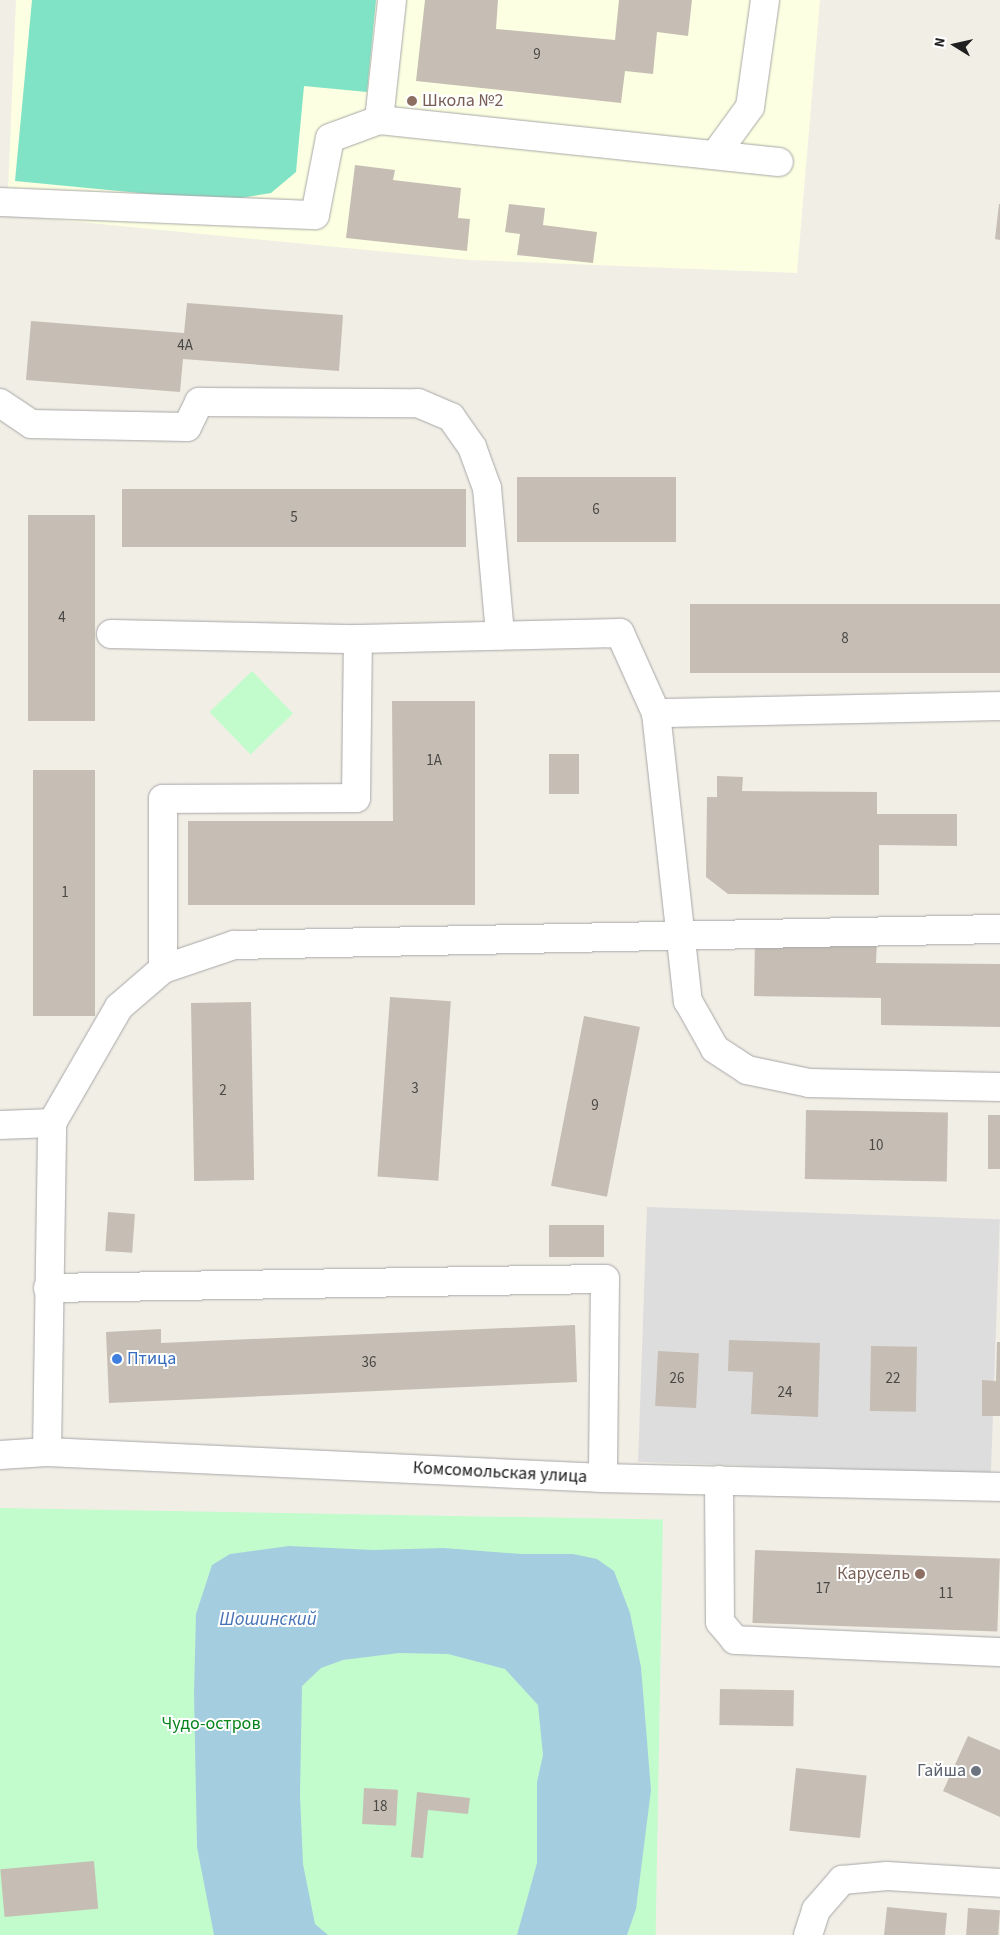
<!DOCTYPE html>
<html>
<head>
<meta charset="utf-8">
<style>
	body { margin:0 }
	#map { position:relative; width:1000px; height:1935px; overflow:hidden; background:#f1eee6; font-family:"Source Sans 3",sans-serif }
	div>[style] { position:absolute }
	.residential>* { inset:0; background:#dedddd; transform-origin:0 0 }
	.education>* { inset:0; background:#fcffe1 }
	.park>* { inset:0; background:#c2fccc; transform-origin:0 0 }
	.pitch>* { inset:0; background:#81e3c6 }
	.water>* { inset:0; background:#a5cde0 }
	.building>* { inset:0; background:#c6beb5; transform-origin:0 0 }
	.roads { filter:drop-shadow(0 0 1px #a7a7a7) drop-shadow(0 0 1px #a7a7a7) }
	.minor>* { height:28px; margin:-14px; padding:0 14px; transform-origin:14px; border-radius:14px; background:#fff }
	.dots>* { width:14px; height:14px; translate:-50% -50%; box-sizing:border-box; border:2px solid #fff; border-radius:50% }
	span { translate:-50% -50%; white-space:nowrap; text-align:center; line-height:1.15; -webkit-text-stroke:4px #fff; paint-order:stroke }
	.number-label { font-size:15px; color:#4a4845 }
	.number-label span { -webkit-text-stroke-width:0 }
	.education-label { font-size:18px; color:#785e54 }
	.left { translate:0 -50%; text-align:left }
	.right { translate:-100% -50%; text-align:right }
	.shop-label { font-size:18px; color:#366cbe }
	.street-label { font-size:18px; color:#202020 }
	.park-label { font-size:18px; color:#07851d }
	.worship-label { font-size:18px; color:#5b616d }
	.water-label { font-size:19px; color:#4773b5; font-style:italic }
	.north { position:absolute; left:930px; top:20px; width:50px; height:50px; -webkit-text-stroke:4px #fff; paint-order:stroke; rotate:280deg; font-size:14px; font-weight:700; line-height:20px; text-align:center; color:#202020 }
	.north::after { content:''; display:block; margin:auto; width:18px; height:22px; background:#202020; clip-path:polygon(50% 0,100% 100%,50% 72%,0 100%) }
</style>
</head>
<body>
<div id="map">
	<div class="residential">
		<i style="left:647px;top:1207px;width:353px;height:255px;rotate:2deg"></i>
	</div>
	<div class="education">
		<i style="clip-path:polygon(16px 0,820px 0,797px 273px,470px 260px,7px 215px)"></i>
	</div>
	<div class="park">
		<i style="left:252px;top:671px;width:59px;height:59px;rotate:46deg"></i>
		<i style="left:0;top:1508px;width:663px;height:427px;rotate:1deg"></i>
	</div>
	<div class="pitch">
		<i style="clip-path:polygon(32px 0,376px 0,367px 92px,304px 86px,296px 172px,271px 193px,223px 201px,15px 181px)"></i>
	</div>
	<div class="water">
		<i style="clip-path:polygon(289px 1546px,373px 1550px,444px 1548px,521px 1554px,573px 1554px,597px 1559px,614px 1571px,630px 1613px,641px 1667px,651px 1790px,636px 1909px,627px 1935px,517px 1935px,537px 1863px,537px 1782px,543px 1755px,538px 1705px,505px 1669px,448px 1654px,399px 1653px,343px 1660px,321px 1668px,302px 1686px,300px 1795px,303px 1864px,315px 1924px,328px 1935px,214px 1935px,197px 1847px,194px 1693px,196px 1614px,212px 1565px,230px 1554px)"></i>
	</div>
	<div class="building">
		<i style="clip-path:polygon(425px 0,498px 0,496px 29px,615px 40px,619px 0,692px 0,688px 36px,657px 32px,653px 74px,625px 71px,621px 103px,416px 81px)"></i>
		<i style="clip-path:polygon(355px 165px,395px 170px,393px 180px,461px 188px,458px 218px,470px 219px,467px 251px,346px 238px)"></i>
		<i style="clip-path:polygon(509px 204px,545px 208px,543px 225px,597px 232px,593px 263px,517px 255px,520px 234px,505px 232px)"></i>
		<i style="clip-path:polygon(999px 204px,1000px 204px,1000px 240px,995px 239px)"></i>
		<i style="clip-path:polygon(187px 303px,343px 315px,339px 371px,183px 359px,180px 392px,26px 380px,31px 321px,184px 333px)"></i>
		<i style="left:517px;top:477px;width:159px;height:65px"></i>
		<i style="left:122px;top:489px;width:344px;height:58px"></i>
		<i style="left:28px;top:515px;width:67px;height:206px"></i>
		<i style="left:1000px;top:604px;width:69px;height:310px;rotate:90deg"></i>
		<i style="clip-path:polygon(392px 701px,475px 701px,475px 905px,188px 905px,188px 821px,393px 821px)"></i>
		<i style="left:549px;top:754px;width:30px;height:40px"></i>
		<i style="left:95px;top:770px;width:246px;height:62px;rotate:90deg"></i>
		<i style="clip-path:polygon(717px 776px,743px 777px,742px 791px,877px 792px,877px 814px,957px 814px,957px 846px,879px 845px,879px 895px,728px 894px,706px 877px,707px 797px,717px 797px)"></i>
		<i style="clip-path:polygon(755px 939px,877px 941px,876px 963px,1000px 964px,1000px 1027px,881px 1025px,881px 998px,754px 996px)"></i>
		<i style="left:390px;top:997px;width:61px;height:180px;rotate:4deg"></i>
		<i style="left:251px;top:1002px;width:178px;height:60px;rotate:89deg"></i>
		<i style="left:584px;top:1016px;width:57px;height:173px;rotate:11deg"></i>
		<i style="left:806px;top:1110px;width:142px;height:69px;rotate:1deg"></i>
		<i style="left:988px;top:1115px;width:12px;height:54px"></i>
		<i style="left:108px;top:1212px;width:27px;height:39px;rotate:4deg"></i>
		<i style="left:549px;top:1225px;width:55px;height:32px"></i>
		<i style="clip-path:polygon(575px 1325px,577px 1382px,109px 1403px,106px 1332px,161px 1329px,161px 1343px)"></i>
		<i style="clip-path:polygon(729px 1340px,820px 1343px,818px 1417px,751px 1414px,753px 1372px,728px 1371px)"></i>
		<i style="clip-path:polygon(997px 1342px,1000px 1342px,1000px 1416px,982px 1416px,982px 1380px,996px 1381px)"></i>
		<i style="left:871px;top:1346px;width:46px;height:65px;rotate:1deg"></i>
		<i style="left:658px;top:1351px;width:41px;height:55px;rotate:3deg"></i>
		<i style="left:755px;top:1550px;width:245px;height:73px;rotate:2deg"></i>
		<i style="left:720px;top:1689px;width:74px;height:36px;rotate:1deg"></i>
		<i style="clip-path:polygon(968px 1736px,1000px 1750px,1000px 1817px,943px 1791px)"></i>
		<i style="left:796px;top:1768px;width:71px;height:63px;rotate:6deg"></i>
		<i style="left:364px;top:1788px;width:34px;height:36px;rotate:3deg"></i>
		<i style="clip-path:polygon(417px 1792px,470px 1798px,468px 1814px,428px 1810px,423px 1858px,411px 1857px)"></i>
		<i style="left:94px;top:1861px;width:48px;height:94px;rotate:85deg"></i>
		<i style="clip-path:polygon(887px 1907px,947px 1913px,945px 1935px,884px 1935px)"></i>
		<i style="left:968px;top:1908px;width:32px;height:27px;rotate:4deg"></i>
	</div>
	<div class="roads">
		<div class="minor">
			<i style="left:379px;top:120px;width:121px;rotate:-83.8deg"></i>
			<i style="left:715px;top:155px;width:59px;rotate:-53.9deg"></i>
			<i style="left:750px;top:107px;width:108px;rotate:-82deg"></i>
			<i style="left:0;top:202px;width:315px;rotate:2.4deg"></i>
			<i style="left:315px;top:215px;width:78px;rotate:-79deg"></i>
			<i style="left:330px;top:138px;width:52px;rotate:-20.2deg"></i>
			<i style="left:379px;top:120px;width:402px;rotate:6deg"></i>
			<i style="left:0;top:403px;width:37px;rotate:34deg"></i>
			<i style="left:31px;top:424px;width:156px;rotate:1.1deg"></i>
			<i style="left:187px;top:427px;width:28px;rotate:-64deg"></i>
			<i style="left:199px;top:402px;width:219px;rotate:0.3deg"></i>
			<i style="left:418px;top:403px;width:36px;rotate:23deg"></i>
			<i style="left:451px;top:417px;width:37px;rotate:55deg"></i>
			<i style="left:472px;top:447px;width:44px;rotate:69.9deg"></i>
			<i style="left:487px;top:488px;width:148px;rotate:84.9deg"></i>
			<i style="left:111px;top:634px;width:247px;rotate:1.2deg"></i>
			<i style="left:358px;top:639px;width:262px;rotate:-1.3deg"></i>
			<i style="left:620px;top:633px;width:88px;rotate:65.8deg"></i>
			<i style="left:1000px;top:706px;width:344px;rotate:178.8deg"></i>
			<i style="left:656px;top:713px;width:290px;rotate:83.7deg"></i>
			<i style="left:688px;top:1001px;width:55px;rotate:60.6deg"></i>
			<i style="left:715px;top:1049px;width:38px;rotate:33deg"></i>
			<i style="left:747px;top:1070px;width:63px;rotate:11.8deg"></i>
			<i style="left:809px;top:1083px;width:191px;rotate:1.2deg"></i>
			<i style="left:163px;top:969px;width:170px;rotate:-90deg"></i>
			<i style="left:163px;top:799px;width:193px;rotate:-0.3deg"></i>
			<i style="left:356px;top:798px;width:159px;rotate:-89.3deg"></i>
			<i style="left:0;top:1125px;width:52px;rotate:-2.2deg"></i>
			<i style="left:48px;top:1288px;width:557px;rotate:-0.93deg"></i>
			<i style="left:605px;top:1279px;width:199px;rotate:90.6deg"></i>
			<i style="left:47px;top:1452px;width:329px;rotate:-89.1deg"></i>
			<i style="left:52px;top:1123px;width:134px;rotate:-60deg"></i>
			<i style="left:119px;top:1007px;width:58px;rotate:-40.8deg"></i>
			<i style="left:163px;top:969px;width:75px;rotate:-18.7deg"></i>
			<i style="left:234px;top:945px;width:766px;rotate:-1.2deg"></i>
			<i style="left:0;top:1455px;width:47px;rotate:-3.7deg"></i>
			<i style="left:47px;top:1452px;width:557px;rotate:2.68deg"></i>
			<i style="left:603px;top:1478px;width:397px;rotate:1.3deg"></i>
			<i style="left:719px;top:1480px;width:142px;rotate:89.6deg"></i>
			<i style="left:720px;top:1622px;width:23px;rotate:50deg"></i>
			<i style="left:735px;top:1640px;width:265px;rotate:2.6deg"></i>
			<i style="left:808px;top:1935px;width:26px;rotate:-72deg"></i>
			<i style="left:816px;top:1910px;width:40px;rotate:-49deg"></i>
			<i style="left:842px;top:1880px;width:45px;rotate:-5.1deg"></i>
			<i style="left:887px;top:1876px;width:113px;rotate:3.5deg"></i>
		</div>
	</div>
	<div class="dots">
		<i style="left:412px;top:101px;background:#8d6e63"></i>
		<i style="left:117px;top:1359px;background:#3f7fe0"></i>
		<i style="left:920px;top:1574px;background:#8d6e63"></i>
		<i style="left:976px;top:1771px;background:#6b7280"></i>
	</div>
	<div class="number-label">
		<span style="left:537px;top:55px">9</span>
		<span style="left:185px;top:346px">4А</span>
		<span style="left:596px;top:510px">6</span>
		<span style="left:294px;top:518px">5</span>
		<span style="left:62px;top:618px">4</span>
		<span style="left:845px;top:639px">8</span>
		<span style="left:434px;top:761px">1А</span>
		<span style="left:65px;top:893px">1</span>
		<span style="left:415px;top:1089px">3</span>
		<span style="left:223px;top:1091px">2</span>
		<span style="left:595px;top:1106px">9</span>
		<span style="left:876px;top:1146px">10</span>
		<span style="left:369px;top:1363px">36</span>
		<span style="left:677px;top:1379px">26</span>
		<span style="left:893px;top:1379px">22</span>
		<span style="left:785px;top:1393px">24</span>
		<span style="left:823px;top:1589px">17</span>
		<span style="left:946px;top:1594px">11</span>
		<span style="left:380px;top:1807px">18</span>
	</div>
	<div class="education-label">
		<span class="left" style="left:422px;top:101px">Школа №2</span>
		<span class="right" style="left:910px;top:1574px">Карусель</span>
	</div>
	<div class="shop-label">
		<span class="left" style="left:127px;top:1359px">Птица</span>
	</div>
	<div class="street-label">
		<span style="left:500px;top:1473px;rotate:3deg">Комсомольская улица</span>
	</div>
	<div class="park-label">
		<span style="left:211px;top:1724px">Чудо-остров</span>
	</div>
	<div class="worship-label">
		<span class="right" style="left:966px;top:1771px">Гайша</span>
	</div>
	<div class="water-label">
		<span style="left:268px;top:1620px">Шошинский</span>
	</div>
	<div class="north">N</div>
</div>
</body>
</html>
